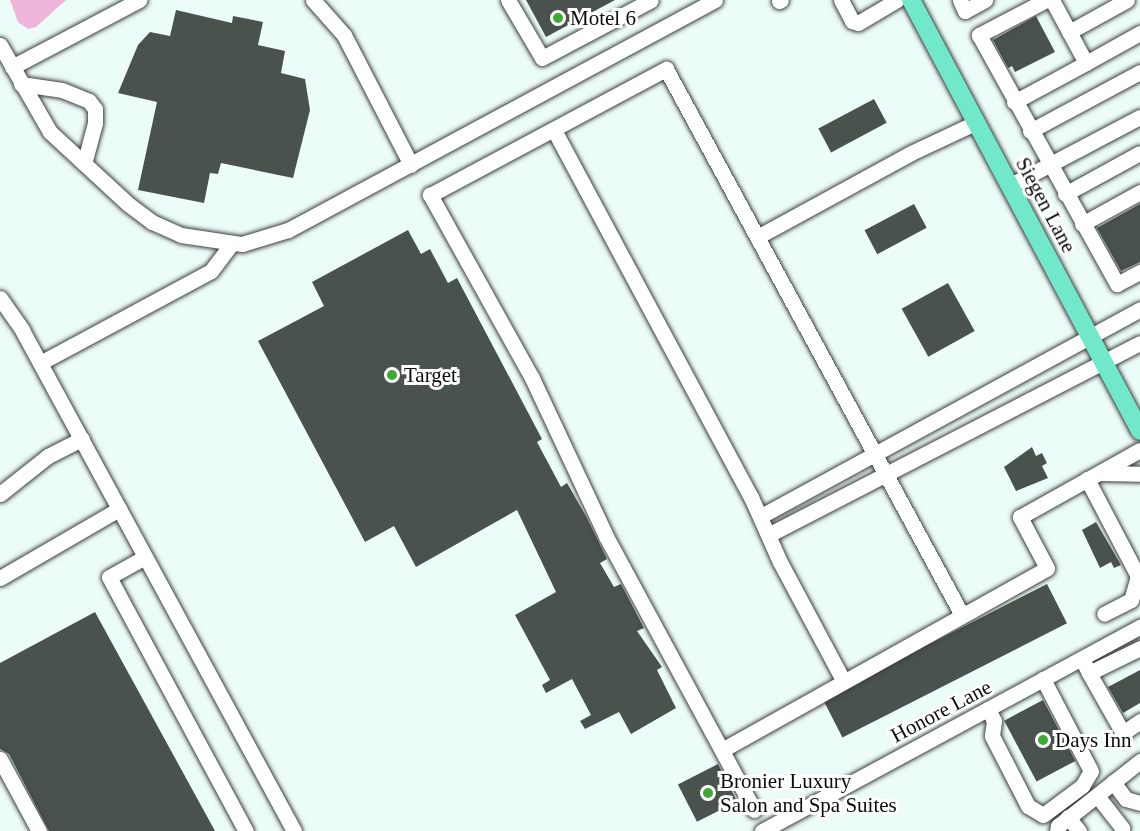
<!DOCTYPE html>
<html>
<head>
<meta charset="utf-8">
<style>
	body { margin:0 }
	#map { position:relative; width:1140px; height:831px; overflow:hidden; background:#ecfdf9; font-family:"Times New Roman",serif }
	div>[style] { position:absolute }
	.water>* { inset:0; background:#eeb6da }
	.building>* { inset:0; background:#49524c; transform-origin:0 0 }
	.roads { filter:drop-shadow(0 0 2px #3e3e3e) drop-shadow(0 0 2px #3e3e3e) }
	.minor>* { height:15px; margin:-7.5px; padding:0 7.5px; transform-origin:7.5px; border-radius:7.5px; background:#fff }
	.major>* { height:18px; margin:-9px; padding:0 9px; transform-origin:9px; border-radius:9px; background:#71e8c9 }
	.dots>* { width:16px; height:16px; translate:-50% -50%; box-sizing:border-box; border:3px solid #fff; border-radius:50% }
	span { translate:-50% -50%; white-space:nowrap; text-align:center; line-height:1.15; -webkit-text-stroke:6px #fff; paint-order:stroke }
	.poi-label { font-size:21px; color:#0b0b0b }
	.left { translate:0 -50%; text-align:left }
	.street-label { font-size:21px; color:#0b0b0b }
</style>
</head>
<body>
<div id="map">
	<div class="water">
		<i style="clip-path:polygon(10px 0,66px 0,36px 27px,28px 29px,18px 22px)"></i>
	</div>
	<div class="building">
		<i style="clip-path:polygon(526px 0,615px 0,546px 37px)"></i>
		<i style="clip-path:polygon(176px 10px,232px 23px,233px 16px,263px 22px,258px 45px,285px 51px,281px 73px,305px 79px,310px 110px,293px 178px,221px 163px,218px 174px,210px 173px,204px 203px,138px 190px,157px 102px,118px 93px,138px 45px,150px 32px,170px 36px)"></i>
		<i style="clip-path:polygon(1036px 16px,1055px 52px,1015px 72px,1012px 66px,1008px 68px,993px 40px)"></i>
		<i style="left:874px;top:99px;width:27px;height:63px;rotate:62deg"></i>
		<i style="left:914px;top:204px;width:27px;height:56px;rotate:62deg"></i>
		<i style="clip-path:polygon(1140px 204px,1140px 262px,1121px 271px,1097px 228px)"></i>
		<i style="clip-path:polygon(408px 230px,421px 254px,430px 249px,448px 283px,457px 278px,542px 439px,537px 442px,561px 487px,567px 483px,586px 516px,607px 559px,600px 563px,614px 587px,621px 584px,644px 628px,637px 631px,662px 667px,657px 670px,676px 708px,631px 734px,619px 712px,585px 729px,580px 721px,591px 715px,572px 679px,546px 693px,542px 685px,550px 680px,515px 615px,556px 592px,517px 510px,416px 567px,394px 526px,365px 542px,258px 341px,324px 306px,312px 282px)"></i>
		<i style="left:948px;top:283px;width:55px;height:53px;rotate:61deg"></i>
		<i style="clip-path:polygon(1032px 447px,1036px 456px,1042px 453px,1047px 463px,1042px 466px,1048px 478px,1016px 491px,1004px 467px)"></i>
		<i style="clip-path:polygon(1096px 522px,1121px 565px,1114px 568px,1111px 562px,1100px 568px,1082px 530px)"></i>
		<i style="left:1047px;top:584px;width:44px;height:252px;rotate:63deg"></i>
		<i style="clip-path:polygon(95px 612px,215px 831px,49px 831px,9px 754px,0 749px,0 663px)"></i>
		<i style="clip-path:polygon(1140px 670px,1140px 703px,1123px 713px,1108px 687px)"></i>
		<i style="left:1043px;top:700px;width:69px;height:44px;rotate:62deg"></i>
		<i style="left:718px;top:764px;width:42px;height:45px;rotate:63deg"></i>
	</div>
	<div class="roads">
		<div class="minor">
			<i style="left:313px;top:0;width:47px;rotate:48.5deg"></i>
			<i style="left:344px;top:35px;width:146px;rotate:62.7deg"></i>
			<i style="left:508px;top:0;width:67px;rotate:59.6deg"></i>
			<i style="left:542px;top:58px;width:123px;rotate:-28deg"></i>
			<i style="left:841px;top:0;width:24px;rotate:62deg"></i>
			<i style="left:852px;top:21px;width:6px;rotate:18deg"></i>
			<i style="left:858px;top:23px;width:45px;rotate:-30.5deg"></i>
			<i style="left:960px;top:0;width:12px;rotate:66deg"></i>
			<i style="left:965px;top:11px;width:23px;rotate:-29deg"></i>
			<i style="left:1046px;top:0;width:76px;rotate:152.4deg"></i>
			<i style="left:979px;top:35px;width:285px;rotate:61deg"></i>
			<i style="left:1117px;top:284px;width:26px;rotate:-28deg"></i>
			<i style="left:779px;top:1px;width:2px;rotate:-27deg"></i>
			<i style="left:1069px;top:32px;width:66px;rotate:-28.9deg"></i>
			<i style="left:0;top:45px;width:100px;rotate:60.1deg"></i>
			<i style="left:50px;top:132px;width:106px;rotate:42.7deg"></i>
			<i style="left:128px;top:204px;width:30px;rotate:37deg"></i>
			<i style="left:152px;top:222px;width:32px;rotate:24deg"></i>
			<i style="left:181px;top:235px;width:62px;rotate:8.4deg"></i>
			<i style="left:242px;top:244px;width:48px;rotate:-16.9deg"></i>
			<i style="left:288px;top:230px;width:485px;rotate:-28.3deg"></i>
			<i style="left:1086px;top:63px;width:62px;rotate:-29.1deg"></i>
			<i style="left:12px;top:67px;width:144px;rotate:-27.8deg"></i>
			<i style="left:21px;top:84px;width:41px;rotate:8.3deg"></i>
			<i style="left:62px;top:90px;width:29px;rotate:22deg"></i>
			<i style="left:89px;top:101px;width:10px;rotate:53deg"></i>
			<i style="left:95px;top:109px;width:14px;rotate:90deg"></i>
			<i style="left:95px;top:123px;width:42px;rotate:105deg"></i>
			<i style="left:1014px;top:102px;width:82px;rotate:-28.4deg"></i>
			<i style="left:1086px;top:63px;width:72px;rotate:-118.4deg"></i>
			<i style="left:554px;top:130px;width:417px;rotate:61.8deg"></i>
			<i style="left:751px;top:497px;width:71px;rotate:66deg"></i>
			<i style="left:780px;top:562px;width:134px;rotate:61.9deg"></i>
			<i style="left:1030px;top:131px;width:125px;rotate:-28.2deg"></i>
			<i style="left:1009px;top:186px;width:148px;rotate:-27.8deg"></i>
			<i style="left:1065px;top:194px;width:85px;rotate:-28.7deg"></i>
			<i style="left:1082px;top:224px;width:66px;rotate:-28.9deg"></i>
			<i style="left:759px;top:236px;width:173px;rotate:-28.6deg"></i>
			<i style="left:911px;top:153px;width:73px;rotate:-25.2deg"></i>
			<i style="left:0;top:298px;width:39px;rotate:55deg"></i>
			<i style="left:22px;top:330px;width:570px;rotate:61.5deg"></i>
			<i style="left:40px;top:363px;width:194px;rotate:-28.3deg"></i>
			<i style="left:211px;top:271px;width:35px;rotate:-53deg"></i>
			<i style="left:1101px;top:473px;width:39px;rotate:1deg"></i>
			<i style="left:1087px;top:479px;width:110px;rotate:62.3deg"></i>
			<i style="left:1138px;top:576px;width:25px;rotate:106deg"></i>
			<i style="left:1131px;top:600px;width:30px;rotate:153deg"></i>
			<i style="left:0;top:494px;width:61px;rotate:-38.4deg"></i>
			<i style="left:48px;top:456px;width:38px;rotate:-27deg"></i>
			<i style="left:761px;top:516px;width:432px;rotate:-28.6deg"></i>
			<i style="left:770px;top:534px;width:416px;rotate:-27.3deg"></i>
			<i style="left:145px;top:557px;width:41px;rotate:150.9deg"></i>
			<i style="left:109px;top:577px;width:289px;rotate:61.7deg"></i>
			<i style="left:0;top:578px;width:138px;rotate:-30.1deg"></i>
			<i style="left:1085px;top:665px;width:9px;rotate:63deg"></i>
			<i style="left:1089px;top:673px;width:57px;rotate:-26.1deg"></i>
			<i style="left:1089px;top:673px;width:69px;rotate:60.5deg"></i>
			<i style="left:1123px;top:733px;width:21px;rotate:-35deg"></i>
			<i style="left:988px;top:709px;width:13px;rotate:63deg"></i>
			<i style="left:994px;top:721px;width:15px;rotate:98deg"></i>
			<i style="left:992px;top:736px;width:79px;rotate:62.8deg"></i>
			<i style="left:1028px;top:806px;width:17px;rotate:31deg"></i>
			<i style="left:1043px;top:815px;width:49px;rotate:-36.6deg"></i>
			<i style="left:1082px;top:786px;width:17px;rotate:-59deg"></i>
			<i style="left:1091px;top:771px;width:104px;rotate:-117.6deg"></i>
			<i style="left:722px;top:750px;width:372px;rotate:-29.2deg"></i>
			<i style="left:1047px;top:568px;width:58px;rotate:-117.9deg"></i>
			<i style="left:1020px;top:517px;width:137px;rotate:-29.2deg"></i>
			<i style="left:0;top:759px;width:82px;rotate:61.6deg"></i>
			<i style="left:1113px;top:782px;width:21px;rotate:53deg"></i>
			<i style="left:1126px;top:799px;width:15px;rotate:16deg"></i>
			<i style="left:1102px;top:802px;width:33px;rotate:52deg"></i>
			<i style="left:754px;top:810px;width:311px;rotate:-118.4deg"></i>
			<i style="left:606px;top:536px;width:174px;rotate:-115.1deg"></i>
			<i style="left:532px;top:378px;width:210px;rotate:-119.1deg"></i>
			<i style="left:430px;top:195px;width:268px;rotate:-28.1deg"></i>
			<i style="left:666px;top:69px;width:621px;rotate:61.54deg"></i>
			<i style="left:1068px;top:817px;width:18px;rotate:52deg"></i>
			<i style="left:762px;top:831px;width:430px;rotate:-28.4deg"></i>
			<i style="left:1057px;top:831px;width:5px;rotate:-79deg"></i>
			<i style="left:1058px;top:826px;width:105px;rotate:-38.4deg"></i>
		</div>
		<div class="major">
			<i style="left:911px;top:0;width:488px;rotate:62deg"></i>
		</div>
	</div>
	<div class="dots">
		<i style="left:558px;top:18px;background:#3caa35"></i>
		<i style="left:392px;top:375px;background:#3caa35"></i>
		<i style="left:1043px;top:740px;background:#3caa35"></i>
		<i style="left:708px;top:793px;background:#3caa35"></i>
	</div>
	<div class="poi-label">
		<span class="left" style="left:570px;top:18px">Motel 6</span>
		<span class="left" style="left:404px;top:375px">Target</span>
		<span class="left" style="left:1055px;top:740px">Days Inn</span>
		<span class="left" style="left:720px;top:793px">Bronier Luxury<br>Salon and Spa Suites</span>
	</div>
	<div class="street-label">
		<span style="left:1046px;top:205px;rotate:62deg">Siegen Lane</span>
		<span style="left:941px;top:711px;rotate:-28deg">Honore Lane</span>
	</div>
</div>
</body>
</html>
